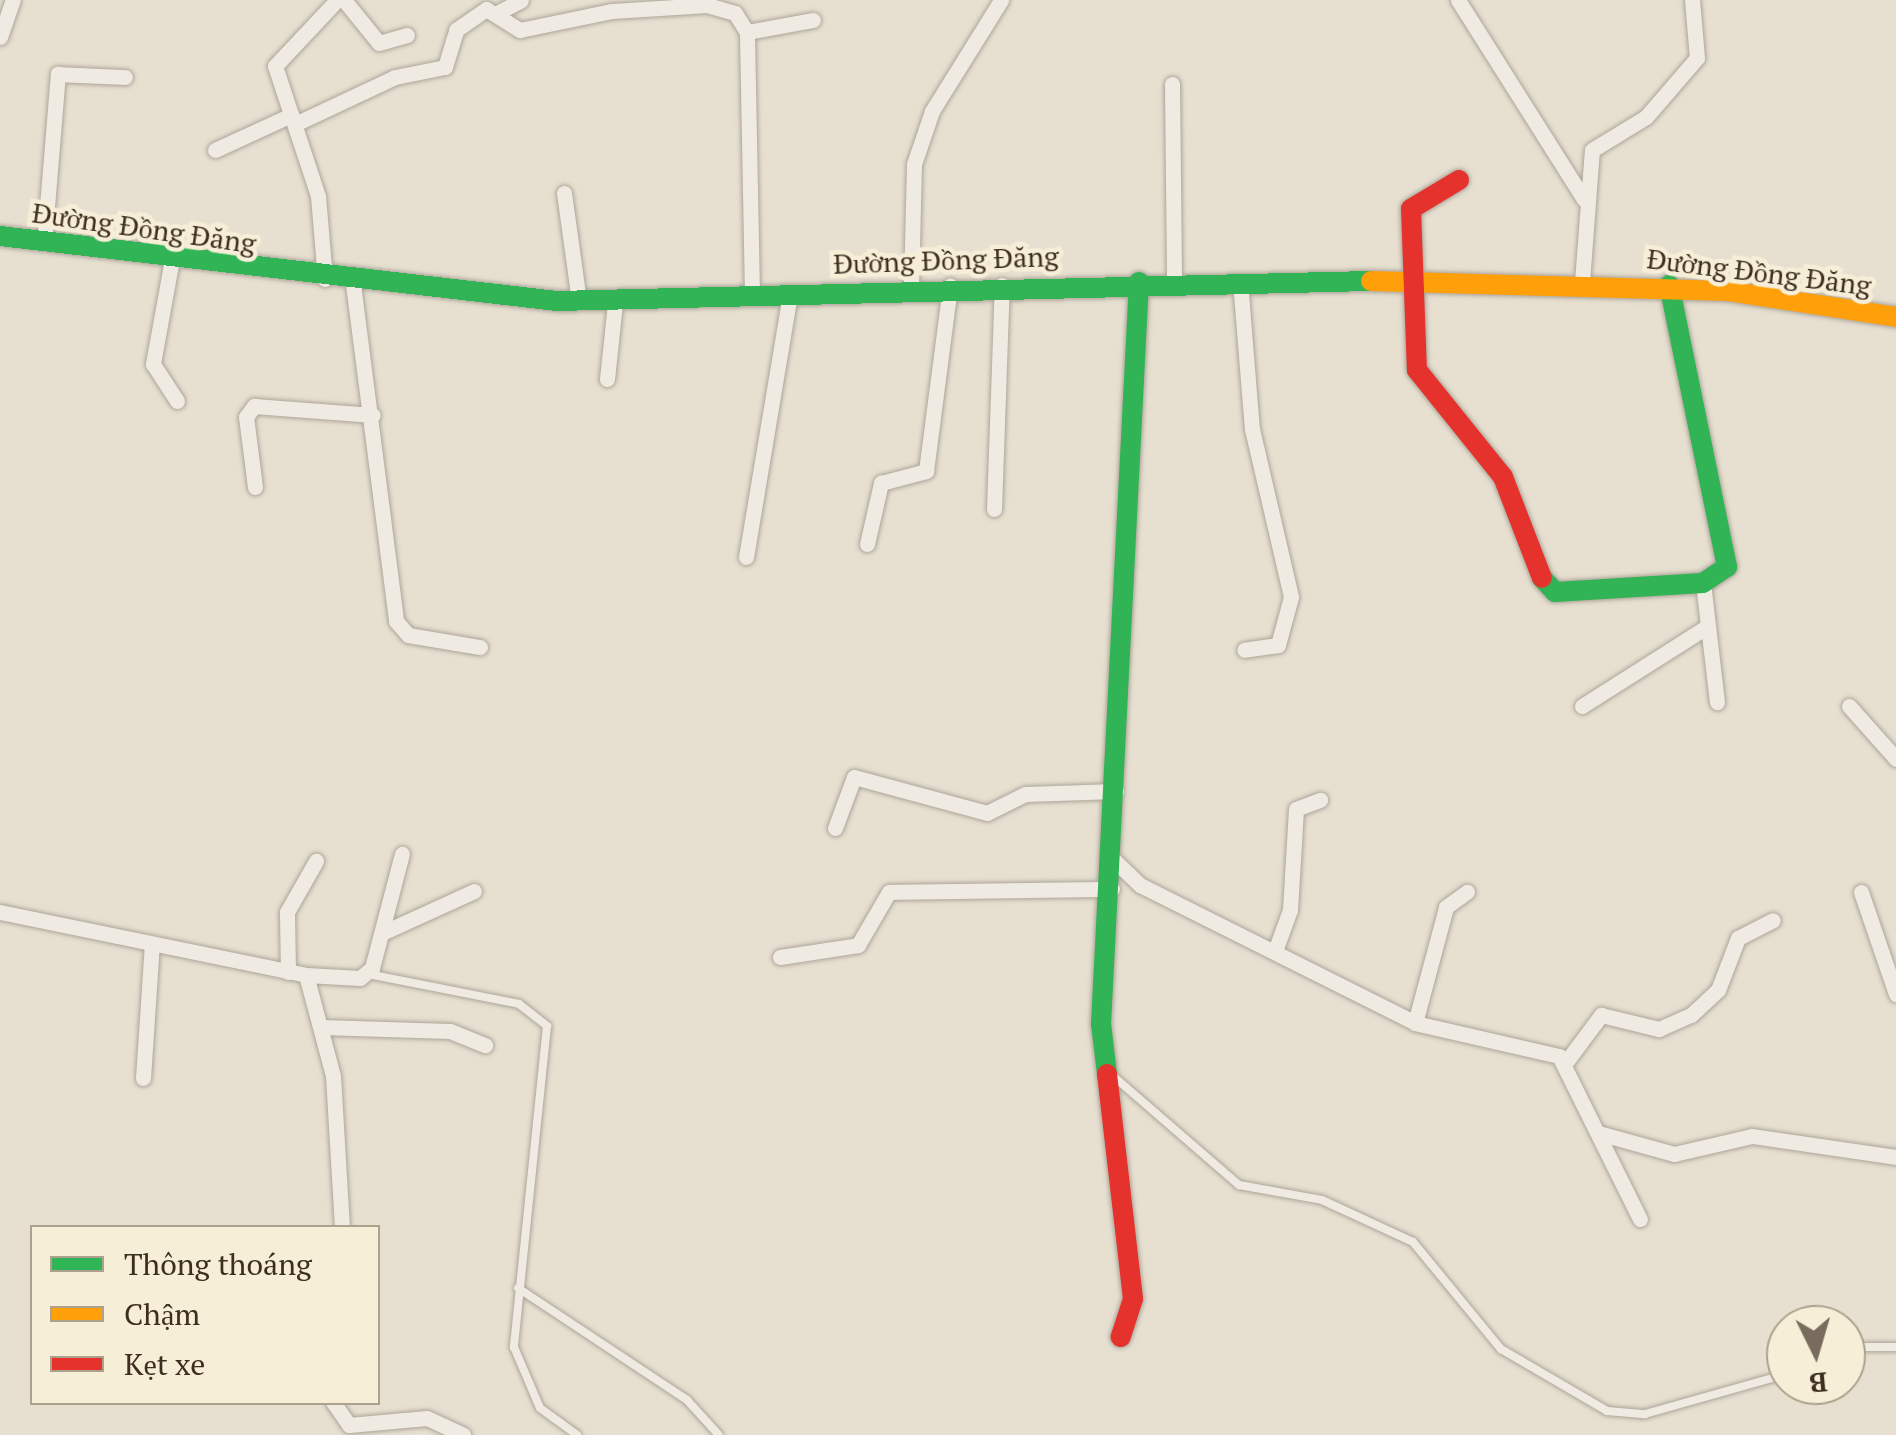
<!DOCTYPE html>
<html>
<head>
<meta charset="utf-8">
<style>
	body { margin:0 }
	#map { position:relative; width:1896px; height:1435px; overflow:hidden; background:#e7e0d1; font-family:"PT Serif",serif }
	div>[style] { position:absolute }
	.roads { filter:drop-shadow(0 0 2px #ada599) drop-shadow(0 0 2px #ada599) }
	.lane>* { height:8px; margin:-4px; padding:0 4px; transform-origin:4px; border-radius:4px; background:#efebe3 }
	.street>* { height:15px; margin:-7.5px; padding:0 7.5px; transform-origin:7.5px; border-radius:7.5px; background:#efebe3 }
	.fast>* { height:20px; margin:-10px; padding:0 10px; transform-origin:10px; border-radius:10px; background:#30b455 }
	.slow>* { height:20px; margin:-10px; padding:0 10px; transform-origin:10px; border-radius:10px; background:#ff9f0a }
	.jam>* { height:20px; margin:-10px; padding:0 10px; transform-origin:10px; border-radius:10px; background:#e5322d }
	span { translate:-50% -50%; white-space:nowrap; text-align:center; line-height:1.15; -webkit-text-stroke:9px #f7eed8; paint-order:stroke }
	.street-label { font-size:28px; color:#3d2e20 }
	.legend { position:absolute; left:30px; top:1225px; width:350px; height:180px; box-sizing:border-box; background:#f7eed8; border:2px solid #ada18e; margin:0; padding:12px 18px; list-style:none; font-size:30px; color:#3d2e20 }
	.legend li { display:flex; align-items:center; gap:20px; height:50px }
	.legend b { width:50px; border:2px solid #ada18e }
	.north { position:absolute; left:1766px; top:1305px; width:100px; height:100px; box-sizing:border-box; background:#f7eed8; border:2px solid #ada18e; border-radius:50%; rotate:175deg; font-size:28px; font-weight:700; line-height:40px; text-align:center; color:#3d2e20 }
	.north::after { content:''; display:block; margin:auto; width:35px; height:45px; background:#786c5e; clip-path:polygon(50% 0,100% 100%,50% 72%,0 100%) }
</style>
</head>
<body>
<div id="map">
	<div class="roads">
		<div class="lane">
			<i style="left:368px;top:974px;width:154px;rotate:11.2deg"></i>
			<i style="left:519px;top:1004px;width:36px;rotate:38deg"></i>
			<i style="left:547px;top:1026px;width:323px;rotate:95.9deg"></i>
			<i style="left:514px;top:1347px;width:66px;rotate:66.9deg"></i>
			<i style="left:540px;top:1408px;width:46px;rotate:36.1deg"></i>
			<i style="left:1113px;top:1076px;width:167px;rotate:40.9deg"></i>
			<i style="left:1239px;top:1185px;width:84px;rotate:10.2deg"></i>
			<i style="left:1322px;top:1200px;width:100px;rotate:24.8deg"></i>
			<i style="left:1413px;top:1242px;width:139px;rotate:50.6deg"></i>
			<i style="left:1501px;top:1349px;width:123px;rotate:30.3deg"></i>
			<i style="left:1607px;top:1411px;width:38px;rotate:5deg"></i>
			<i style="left:1645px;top:1414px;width:147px;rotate:-15.8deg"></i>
			<i style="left:518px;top:1288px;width:203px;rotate:33.5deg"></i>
			<i style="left:687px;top:1400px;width:47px;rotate:47.6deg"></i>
			<i style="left:1846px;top:1347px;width:50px"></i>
		</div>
		<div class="street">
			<i style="left:344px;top:0;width:55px;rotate:50.9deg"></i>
			<i style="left:379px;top:43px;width:29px;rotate:-16deg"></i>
			<i style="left:1458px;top:0;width:236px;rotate:57.7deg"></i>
			<i style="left:497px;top:13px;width:27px;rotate:-28deg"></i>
			<i style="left:0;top:37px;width:39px;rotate:-71deg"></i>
			<i style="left:1172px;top:84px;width:197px;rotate:89.4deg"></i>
			<i style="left:295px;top:124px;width:110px;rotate:-25.2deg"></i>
			<i style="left:395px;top:77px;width:51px;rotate:-11.3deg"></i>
			<i style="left:445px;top:67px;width:39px;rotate:-73deg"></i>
			<i style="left:456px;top:30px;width:37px;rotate:-35deg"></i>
			<i style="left:486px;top:9px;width:40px;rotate:32deg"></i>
			<i style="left:520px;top:30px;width:94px;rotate:-11.7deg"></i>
			<i style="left:612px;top:11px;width:95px;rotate:-3.6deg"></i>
			<i style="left:707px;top:5px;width:29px;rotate:16deg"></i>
			<i style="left:735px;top:13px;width:22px;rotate:58deg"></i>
			<i style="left:215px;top:150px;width:84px;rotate:-24.7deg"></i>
			<i style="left:564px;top:193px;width:109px;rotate:82.1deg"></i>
			<i style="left:44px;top:243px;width:170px;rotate:-85.3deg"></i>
			<i style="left:58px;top:74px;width:67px;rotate:2.6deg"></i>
			<i style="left:172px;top:259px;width:107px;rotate:100.3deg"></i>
			<i style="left:153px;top:364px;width:44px;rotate:57deg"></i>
			<i style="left:325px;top:279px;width:83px;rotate:-94.8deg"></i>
			<i style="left:318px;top:196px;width:137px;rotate:-108.3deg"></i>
			<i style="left:275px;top:66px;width:91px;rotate:-46.8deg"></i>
			<i style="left:1240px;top:281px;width:148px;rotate:85.4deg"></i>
			<i style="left:1252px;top:429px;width:172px;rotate:76.9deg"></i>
			<i style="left:1291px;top:597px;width:50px;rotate:105.2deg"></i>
			<i style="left:1278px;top:645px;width:34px;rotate:172deg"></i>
			<i style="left:1582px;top:282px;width:132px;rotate:-85.7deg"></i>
			<i style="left:1592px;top:150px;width:63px;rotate:-31.4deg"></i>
			<i style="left:1646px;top:117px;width:78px;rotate:-49.2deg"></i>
			<i style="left:1697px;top:58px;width:58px;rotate:-94.9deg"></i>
			<i style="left:353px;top:284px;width:340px;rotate:82.7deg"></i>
			<i style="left:396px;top:621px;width:18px;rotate:49deg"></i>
			<i style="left:408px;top:635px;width:73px;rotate:9.5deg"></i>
			<i style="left:911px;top:287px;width:123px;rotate:-88.6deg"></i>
			<i style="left:914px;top:164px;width:56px;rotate:-71.2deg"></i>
			<i style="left:932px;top:111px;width:131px;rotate:-58.1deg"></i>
			<i style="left:752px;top:295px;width:263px;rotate:-91.1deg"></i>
			<i style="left:747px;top:32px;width:67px;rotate:-10.3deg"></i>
			<i style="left:607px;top:379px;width:76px;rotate:-84deg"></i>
			<i style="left:255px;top:487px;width:71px;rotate:-97.3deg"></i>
			<i style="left:246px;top:417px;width:14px;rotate:-54deg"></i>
			<i style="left:254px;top:406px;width:119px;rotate:4.3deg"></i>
			<i style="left:994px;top:509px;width:224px;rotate:-88deg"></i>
			<i style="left:867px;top:544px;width:63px;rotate:-77.1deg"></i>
			<i style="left:881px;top:483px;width:47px;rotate:-14.9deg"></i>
			<i style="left:926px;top:471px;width:187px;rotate:-82.6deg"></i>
			<i style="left:746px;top:557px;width:268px;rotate:-80.5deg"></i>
			<i style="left:1703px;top:583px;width:120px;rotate:83.3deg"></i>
			<i style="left:1582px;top:706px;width:149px;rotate:-32.4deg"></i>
			<i style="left:1849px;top:706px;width:71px;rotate:48.4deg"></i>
			<i style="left:835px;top:828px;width:54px;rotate:-69.6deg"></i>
			<i style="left:854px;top:777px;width:138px;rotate:15.1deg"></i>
			<i style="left:987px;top:813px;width:42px;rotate:-26.6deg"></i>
			<i style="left:1025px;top:794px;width:91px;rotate:-1.9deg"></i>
			<i style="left:1114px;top:860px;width:36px;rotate:44deg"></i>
			<i style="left:1140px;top:885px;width:308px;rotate:26.6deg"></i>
			<i style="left:1415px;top:1023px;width:148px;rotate:12.9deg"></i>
			<i style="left:1559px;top:1056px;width:182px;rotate:63.6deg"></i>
			<i style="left:1861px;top:892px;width:108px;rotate:71.1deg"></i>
			<i style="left:0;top:912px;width:312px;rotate:11.6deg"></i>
			<i style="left:306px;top:975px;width:54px;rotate:3.2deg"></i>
			<i style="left:360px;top:978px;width:16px;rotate:-40deg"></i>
			<i style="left:372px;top:968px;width:118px;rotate:-75.3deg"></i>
			<i style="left:382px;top:933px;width:101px;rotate:-24.5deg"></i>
			<i style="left:1275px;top:951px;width:44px;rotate:-69.9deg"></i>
			<i style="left:1290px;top:910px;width:101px;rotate:-86.6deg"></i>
			<i style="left:1296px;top:809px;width:26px;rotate:-21deg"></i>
			<i style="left:780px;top:957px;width:79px;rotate:-8.7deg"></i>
			<i style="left:858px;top:945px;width:61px;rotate:-59.7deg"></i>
			<i style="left:889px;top:892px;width:223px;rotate:-0.8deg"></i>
			<i style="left:288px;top:972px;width:60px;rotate:-91deg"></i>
			<i style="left:287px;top:912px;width:59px;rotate:-60.4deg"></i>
			<i style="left:306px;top:975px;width:105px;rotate:75deg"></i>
			<i style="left:333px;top:1076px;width:152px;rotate:86.6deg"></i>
			<i style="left:1415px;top:1023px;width:120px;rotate:-75deg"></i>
			<i style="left:1446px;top:907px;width:26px;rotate:-36deg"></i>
			<i style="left:321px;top:1027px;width:129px;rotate:1.8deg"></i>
			<i style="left:450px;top:1031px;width:38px;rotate:22deg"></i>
			<i style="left:1566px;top:1062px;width:59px;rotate:-53.3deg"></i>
			<i style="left:1601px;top:1015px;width:60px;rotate:13.6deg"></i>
			<i style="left:1659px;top:1029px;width:35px;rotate:-24deg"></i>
			<i style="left:1691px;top:1015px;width:37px;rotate:-43deg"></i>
			<i style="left:1718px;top:990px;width:56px;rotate:-69deg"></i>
			<i style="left:1738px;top:938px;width:39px;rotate:-27deg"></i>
			<i style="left:143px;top:1078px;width:134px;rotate:-86.2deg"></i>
			<i style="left:1602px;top:1134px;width:75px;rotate:15.5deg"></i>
			<i style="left:1674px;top:1154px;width:80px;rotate:-13deg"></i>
			<i style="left:1752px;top:1136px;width:146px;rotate:8.3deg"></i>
			<i style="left:333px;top:1402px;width:28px;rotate:55deg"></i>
			<i style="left:349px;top:1425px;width:78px;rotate:-5.1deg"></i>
			<i style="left:427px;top:1418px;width:40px;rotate:25deg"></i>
		</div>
		<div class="fast">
			<i style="left:0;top:236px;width:561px;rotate:6.66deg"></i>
			<i style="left:557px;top:301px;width:814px;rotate:-1.41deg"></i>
			<i style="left:1542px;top:578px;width:19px;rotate:47deg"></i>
			<i style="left:1555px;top:592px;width:148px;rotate:-3.5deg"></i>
			<i style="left:1703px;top:583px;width:29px;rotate:-34deg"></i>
			<i style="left:1727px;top:567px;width:288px;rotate:-101.6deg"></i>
			<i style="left:1107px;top:1074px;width:50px;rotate:-96.8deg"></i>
			<i style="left:1101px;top:1024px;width:743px;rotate:-87.07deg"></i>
		</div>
		<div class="slow">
			<i style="left:1371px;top:281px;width:356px;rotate:1.6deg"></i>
			<i style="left:1727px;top:291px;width:171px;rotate:8.7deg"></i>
		</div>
		<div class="jam">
			<i style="left:1459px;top:180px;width:56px;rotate:148.9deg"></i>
			<i style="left:1411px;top:209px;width:161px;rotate:87.9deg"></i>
			<i style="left:1417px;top:370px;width:137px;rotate:51.2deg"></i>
			<i style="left:1503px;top:477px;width:108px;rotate:68.9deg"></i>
			<i style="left:1107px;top:1074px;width:226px;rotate:83.4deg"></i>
			<i style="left:1133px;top:1299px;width:40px;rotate:108deg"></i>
		</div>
	</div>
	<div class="street-label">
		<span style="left:144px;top:228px;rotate:8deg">Đường Đồng Đăng</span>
		<span style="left:946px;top:260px;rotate:-2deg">Đường Đồng Đăng</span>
		<span style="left:1759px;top:272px;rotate:7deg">Đường Đồng Đăng</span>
	</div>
	<ul class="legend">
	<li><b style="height:12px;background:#30b455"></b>Thông thoáng</li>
	<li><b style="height:12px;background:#ff9f0a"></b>Chậm</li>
	<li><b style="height:12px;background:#e5322d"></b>Kẹt xe</li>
	</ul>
	<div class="north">B</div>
</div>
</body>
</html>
